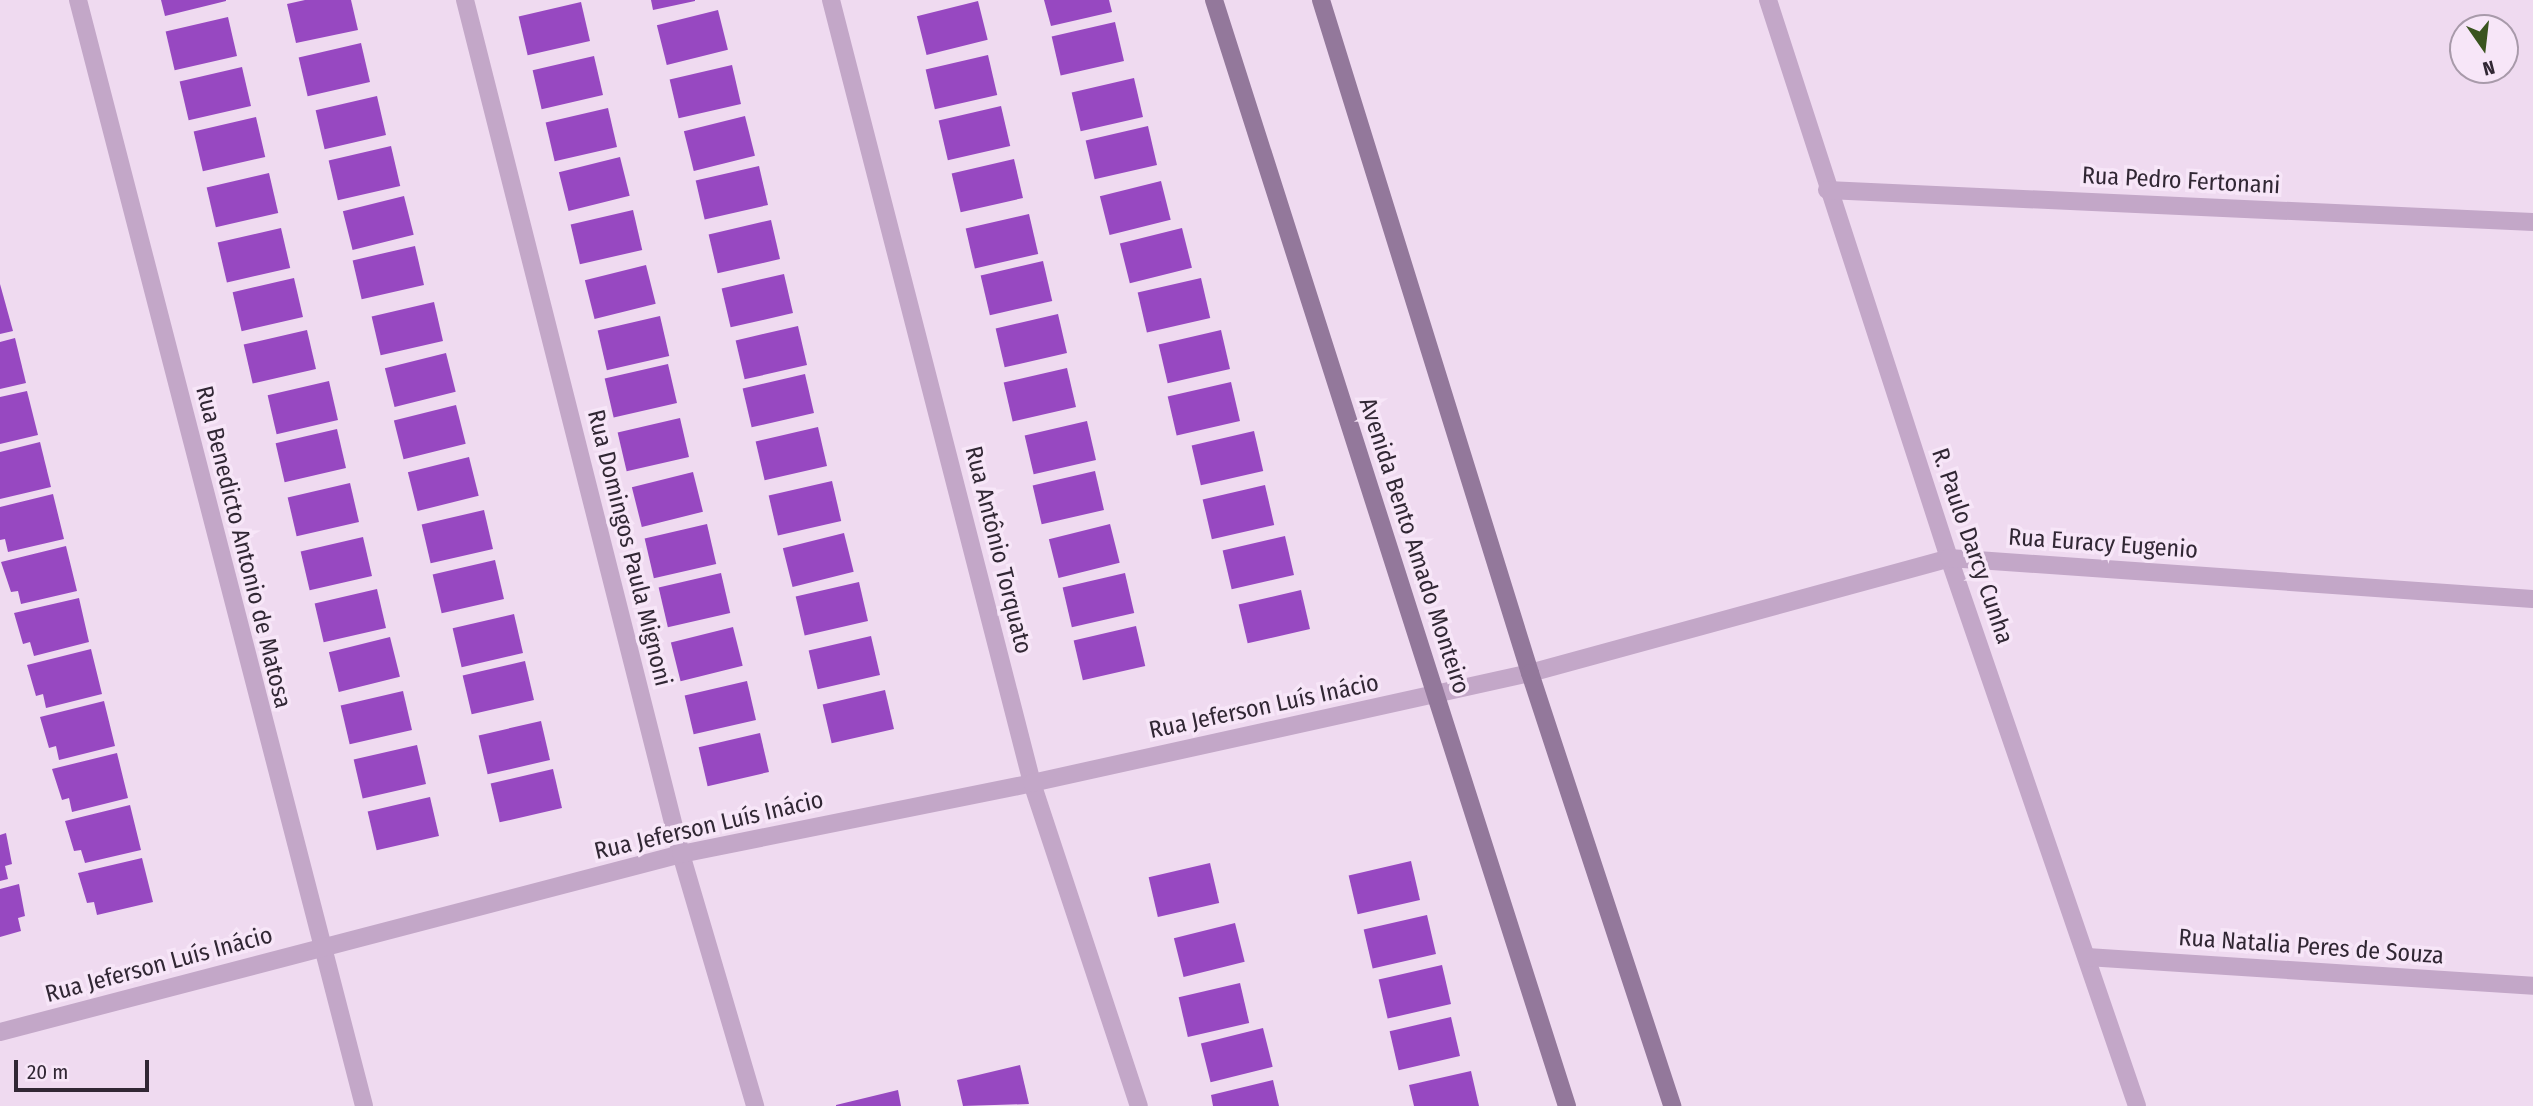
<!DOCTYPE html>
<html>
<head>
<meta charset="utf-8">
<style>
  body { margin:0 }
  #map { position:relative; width:2533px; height:1106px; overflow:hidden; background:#efdaf0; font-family:"Fira Sans Condensed",sans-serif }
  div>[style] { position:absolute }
  .building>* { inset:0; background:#9748c1; transform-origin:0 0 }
  .street>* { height:18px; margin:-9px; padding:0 9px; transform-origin:9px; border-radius:9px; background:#c3a7c8 }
  .secondary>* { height:18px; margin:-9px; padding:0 9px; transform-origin:9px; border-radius:9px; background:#93789b }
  span { translate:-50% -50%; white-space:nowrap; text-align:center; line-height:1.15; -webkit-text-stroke:7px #f7e6f8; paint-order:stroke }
  .street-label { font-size:24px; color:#312734 }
  .north { position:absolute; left:2449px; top:14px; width:70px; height:70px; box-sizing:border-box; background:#f7e6f8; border:2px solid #a89aaa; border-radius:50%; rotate:166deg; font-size:19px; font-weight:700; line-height:28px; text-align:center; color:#312734 }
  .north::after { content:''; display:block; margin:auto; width:24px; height:32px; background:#3a541f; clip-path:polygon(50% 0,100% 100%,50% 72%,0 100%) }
  .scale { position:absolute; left:14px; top:1060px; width:135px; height:32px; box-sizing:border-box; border:4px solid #312734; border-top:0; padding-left:9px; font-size:21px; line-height:24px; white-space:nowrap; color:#312734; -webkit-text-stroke:5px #f7e6f8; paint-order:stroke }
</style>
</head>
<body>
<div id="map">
  <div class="building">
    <i style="clip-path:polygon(161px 0,226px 0,226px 1px,165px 16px)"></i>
    <i style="clip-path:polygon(305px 0,351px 0,358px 30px,296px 43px,287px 4px)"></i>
    <i style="clip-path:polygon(651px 0,695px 0,695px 1px,653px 10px)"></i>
    <i style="clip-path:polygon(1044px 0,1109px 0,1112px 12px,1051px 26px)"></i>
    <i style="left:978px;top:1px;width:40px;height:63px;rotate:76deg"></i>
    <i style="left:581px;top:2px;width:40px;height:64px;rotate:77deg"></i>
    <i style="left:718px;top:10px;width:41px;height:63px;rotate:76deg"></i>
    <i style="left:228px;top:17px;width:40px;height:64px;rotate:77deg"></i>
    <i style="left:1115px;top:22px;width:40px;height:65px;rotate:77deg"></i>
    <i style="left:361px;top:43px;width:40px;height:64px;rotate:77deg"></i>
    <i style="left:988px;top:55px;width:41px;height:64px;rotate:77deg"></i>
    <i style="left:594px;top:56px;width:40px;height:63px;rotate:77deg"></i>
    <i style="left:732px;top:65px;width:40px;height:64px;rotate:77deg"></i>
    <i style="left:242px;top:67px;width:40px;height:64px;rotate:77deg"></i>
    <i style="left:1134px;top:78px;width:40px;height:64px;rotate:77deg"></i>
    <i style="left:377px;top:96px;width:40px;height:63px;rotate:77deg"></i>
    <i style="left:1001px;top:106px;width:41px;height:64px;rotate:77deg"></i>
    <i style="left:608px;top:108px;width:40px;height:64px;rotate:77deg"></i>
    <i style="left:745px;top:116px;width:41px;height:63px;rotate:76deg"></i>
    <i style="left:256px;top:117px;width:41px;height:64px;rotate:77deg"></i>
    <i style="left:1148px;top:126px;width:40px;height:64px;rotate:77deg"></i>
    <i style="left:391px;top:146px;width:41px;height:64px;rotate:77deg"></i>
    <i style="left:620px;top:157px;width:40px;height:63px;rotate:76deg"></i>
    <i style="left:1014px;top:159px;width:40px;height:64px;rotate:77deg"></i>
    <i style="left:759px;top:166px;width:40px;height:65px;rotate:77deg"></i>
    <i style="left:269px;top:173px;width:41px;height:64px;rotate:77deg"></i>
    <i style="left:1161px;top:181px;width:40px;height:63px;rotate:76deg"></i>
    <i style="left:404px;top:196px;width:40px;height:63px;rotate:76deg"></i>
    <i style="left:633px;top:210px;width:41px;height:64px;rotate:77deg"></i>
    <i style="left:1029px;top:214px;width:41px;height:65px;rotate:77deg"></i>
    <i style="left:771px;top:220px;width:40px;height:64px;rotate:77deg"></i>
    <i style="left:281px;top:228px;width:41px;height:65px;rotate:77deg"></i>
    <i style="left:1182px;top:228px;width:41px;height:64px;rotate:76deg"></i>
    <i style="left:415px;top:246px;width:40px;height:64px;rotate:77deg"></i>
    <i style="left:1043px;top:261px;width:41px;height:64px;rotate:77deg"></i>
    <i style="left:646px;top:265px;width:40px;height:63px;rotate:76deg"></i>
    <i style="left:784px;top:274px;width:40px;height:64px;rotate:77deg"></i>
    <i style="left:294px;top:278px;width:40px;height:63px;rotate:77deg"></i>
    <i style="left:1201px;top:278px;width:41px;height:65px;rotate:77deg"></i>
    <i style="clip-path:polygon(0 284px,13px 331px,0 334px)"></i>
    <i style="left:434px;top:302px;width:40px;height:64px;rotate:77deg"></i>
    <i style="left:1058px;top:314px;width:40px;height:64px;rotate:77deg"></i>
    <i style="left:660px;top:316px;width:41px;height:64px;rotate:77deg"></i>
    <i style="left:798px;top:326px;width:40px;height:64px;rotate:77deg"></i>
    <i style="left:307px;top:330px;width:40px;height:65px;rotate:77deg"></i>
    <i style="left:1221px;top:330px;width:40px;height:64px;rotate:77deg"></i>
    <i style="clip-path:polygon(15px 338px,26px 383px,0 389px,0 342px)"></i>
    <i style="left:446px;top:353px;width:40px;height:63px;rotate:76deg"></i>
    <i style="left:668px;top:364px;width:40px;height:65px;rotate:77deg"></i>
    <i style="left:1067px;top:368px;width:40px;height:65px;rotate:77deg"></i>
    <i style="left:805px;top:374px;width:40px;height:64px;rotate:77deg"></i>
    <i style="left:329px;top:381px;width:40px;height:63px;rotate:77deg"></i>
    <i style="left:1231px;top:382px;width:40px;height:65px;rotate:77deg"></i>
    <i style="clip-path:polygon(27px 391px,38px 435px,0 444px,0 397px)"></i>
    <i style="left:456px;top:405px;width:40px;height:64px;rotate:76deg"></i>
    <i style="left:680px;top:418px;width:40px;height:64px;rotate:77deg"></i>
    <i style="left:1087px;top:421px;width:40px;height:64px;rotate:77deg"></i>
    <i style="left:818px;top:427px;width:40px;height:64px;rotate:77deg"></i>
    <i style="left:337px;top:429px;width:40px;height:63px;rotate:77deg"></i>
    <i style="left:1254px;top:431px;width:41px;height:64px;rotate:77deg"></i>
    <i style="clip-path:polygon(40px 442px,51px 487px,0 499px,0 452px)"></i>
    <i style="left:469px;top:457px;width:40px;height:63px;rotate:76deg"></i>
    <i style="left:1095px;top:471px;width:40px;height:64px;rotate:77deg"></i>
    <i style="left:693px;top:472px;width:41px;height:63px;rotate:76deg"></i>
    <i style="left:832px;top:481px;width:41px;height:65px;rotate:77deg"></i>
    <i style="left:350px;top:483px;width:40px;height:64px;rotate:77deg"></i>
    <i style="left:1265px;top:485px;width:41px;height:64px;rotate:77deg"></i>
    <i style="clip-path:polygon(53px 494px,64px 539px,8px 552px,5px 539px,0 540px,0 507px)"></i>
    <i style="left:484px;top:510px;width:40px;height:64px;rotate:77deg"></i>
    <i style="left:707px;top:524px;width:41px;height:64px;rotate:77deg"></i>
    <i style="left:1110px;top:524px;width:40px;height:63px;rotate:76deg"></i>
    <i style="left:844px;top:533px;width:40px;height:63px;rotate:76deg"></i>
    <i style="left:1285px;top:536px;width:40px;height:64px;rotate:77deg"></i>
    <i style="left:363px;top:537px;width:40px;height:64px;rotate:77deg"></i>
    <i style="clip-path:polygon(66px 546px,77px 591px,21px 604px,18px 591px,11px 592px,1px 562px)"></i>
    <i style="left:495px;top:560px;width:40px;height:64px;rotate:77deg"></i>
    <i style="left:721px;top:573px;width:41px;height:64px;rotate:77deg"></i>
    <i style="left:1125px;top:573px;width:41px;height:64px;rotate:77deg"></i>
    <i style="left:859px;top:582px;width:40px;height:65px;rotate:77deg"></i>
    <i style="left:377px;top:589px;width:40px;height:64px;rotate:77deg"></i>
    <i style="left:1301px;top:590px;width:40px;height:64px;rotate:77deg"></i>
    <i style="clip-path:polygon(79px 598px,89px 642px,34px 656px,30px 642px,23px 644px,14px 613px)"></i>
    <i style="left:514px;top:614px;width:40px;height:63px;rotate:77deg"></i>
    <i style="left:1136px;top:626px;width:41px;height:64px;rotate:77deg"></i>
    <i style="left:733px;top:627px;width:40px;height:64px;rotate:76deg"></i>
    <i style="left:871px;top:636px;width:40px;height:64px;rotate:77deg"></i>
    <i style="left:390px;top:637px;width:41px;height:63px;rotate:76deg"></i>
    <i style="clip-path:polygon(91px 649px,102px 694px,46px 708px,43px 694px,36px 696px,27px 665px)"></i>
    <i style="left:525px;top:661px;width:40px;height:64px;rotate:77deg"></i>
    <i style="left:747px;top:681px;width:40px;height:64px;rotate:77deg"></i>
    <i style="left:885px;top:690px;width:40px;height:64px;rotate:77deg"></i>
    <i style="left:403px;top:691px;width:40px;height:64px;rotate:77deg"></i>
    <i style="clip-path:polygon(104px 701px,115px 746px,59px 760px,56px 746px,49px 748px,40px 717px)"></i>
    <i style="left:541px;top:721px;width:40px;height:64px;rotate:77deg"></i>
    <i style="left:760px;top:733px;width:40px;height:63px;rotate:77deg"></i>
    <i style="left:417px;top:745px;width:40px;height:65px;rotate:77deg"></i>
    <i style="clip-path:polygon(117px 753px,128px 798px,72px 812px,69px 798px,62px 800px,52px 769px)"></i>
    <i style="left:553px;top:769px;width:40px;height:64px;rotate:77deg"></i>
    <i style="left:430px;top:797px;width:40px;height:64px;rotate:77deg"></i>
    <i style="clip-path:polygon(130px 805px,141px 850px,85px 863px,81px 850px,74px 851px,65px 821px)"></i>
    <i style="clip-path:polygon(6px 833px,12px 864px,5px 866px,8px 879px,0 881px,0 835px)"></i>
    <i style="clip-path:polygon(142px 858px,153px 902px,97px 915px,94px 902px,87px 903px,78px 873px)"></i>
    <i style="left:1411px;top:861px;width:40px;height:64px;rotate:77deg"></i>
    <i style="left:1210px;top:863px;width:41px;height:63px;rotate:77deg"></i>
    <i style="clip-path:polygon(19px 884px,25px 916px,18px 918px,21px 931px,0 937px,0 889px)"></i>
    <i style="left:1427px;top:915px;width:40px;height:65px;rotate:77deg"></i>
    <i style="left:1235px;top:923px;width:40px;height:63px;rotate:76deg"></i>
    <i style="left:1442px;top:965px;width:40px;height:65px;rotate:77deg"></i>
    <i style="left:1240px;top:983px;width:41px;height:63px;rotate:77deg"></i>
    <i style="left:1451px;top:1017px;width:40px;height:63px;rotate:77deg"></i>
    <i style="left:1263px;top:1028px;width:40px;height:64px;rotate:76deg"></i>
    <i style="clip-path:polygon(1020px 1065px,1029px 1104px,963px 1106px,957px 1080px)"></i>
    <i style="clip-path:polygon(1471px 1071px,1479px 1106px,1414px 1106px,1409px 1085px)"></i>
    <i style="clip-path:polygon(1273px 1080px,1279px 1106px,1213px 1106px,1211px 1095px)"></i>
    <i style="clip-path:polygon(898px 1090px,901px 1106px,836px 1106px,836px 1105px)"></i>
  </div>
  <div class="street">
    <i style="left:78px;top:0;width:1142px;rotate:75.5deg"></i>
    <i style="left:465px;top:0;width:881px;rotate:75.81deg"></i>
    <i style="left:681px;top:854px;width:263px;rotate:73.6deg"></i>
    <i style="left:831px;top:0;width:808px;rotate:75.6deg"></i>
    <i style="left:1032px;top:783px;width:340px;rotate:71.7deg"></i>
    <i style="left:1768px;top:0;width:587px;rotate:72.03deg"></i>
    <i style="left:1949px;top:558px;width:579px;rotate:71.06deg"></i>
    <i style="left:1827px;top:190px;width:707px;rotate:2.6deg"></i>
    <i style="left:2087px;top:957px;width:447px;rotate:3.7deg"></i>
    <i style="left:0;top:1032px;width:704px;rotate:-14.65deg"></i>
    <i style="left:681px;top:854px;width:358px;rotate:-11.4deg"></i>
    <i style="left:1032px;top:783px;width:510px;rotate:-12.46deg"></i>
    <i style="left:1530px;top:673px;width:434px;rotate:-15.3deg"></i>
    <i style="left:1949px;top:558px;width:585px;rotate:4.02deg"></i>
  </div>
  <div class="secondary">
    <i style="left:1214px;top:0;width:1161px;rotate:72.3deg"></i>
    <i style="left:1321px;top:0;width:705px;rotate:72.75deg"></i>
    <i style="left:1530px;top:673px;width:456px;rotate:71.8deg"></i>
  </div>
  <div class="street-label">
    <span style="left:2181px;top:181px;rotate:3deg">Rua Pedro Fertonani</span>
    <span style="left:2103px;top:544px;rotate:4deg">Rua Euracy Eugenio</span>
    <span style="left:1414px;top:546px;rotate:72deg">Avenida Bento Amado Monteiro</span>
    <span style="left:1972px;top:546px;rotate:71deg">R. Paulo Darcy Cunha</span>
    <span style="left:243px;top:547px;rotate:76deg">Rua Benedicto Antonio de Matosa</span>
    <span style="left:629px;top:548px;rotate:76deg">Rua Domingos Paula Mignoni</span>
    <span style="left:998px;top:550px;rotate:76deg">Rua Antônio Torquato</span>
    <span style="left:1264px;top:707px;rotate:-12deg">Rua Jeferson Luís Inácio</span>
    <span style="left:709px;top:826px;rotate:-13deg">Rua Jeferson Luís Inácio</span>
    <span style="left:2311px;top:947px;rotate:4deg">Rua Natalia Peres de Souza</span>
    <span style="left:159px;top:965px;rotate:-15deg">Rua Jeferson Luís Inácio</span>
  </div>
  <div class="north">N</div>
  <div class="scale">20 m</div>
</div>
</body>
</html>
